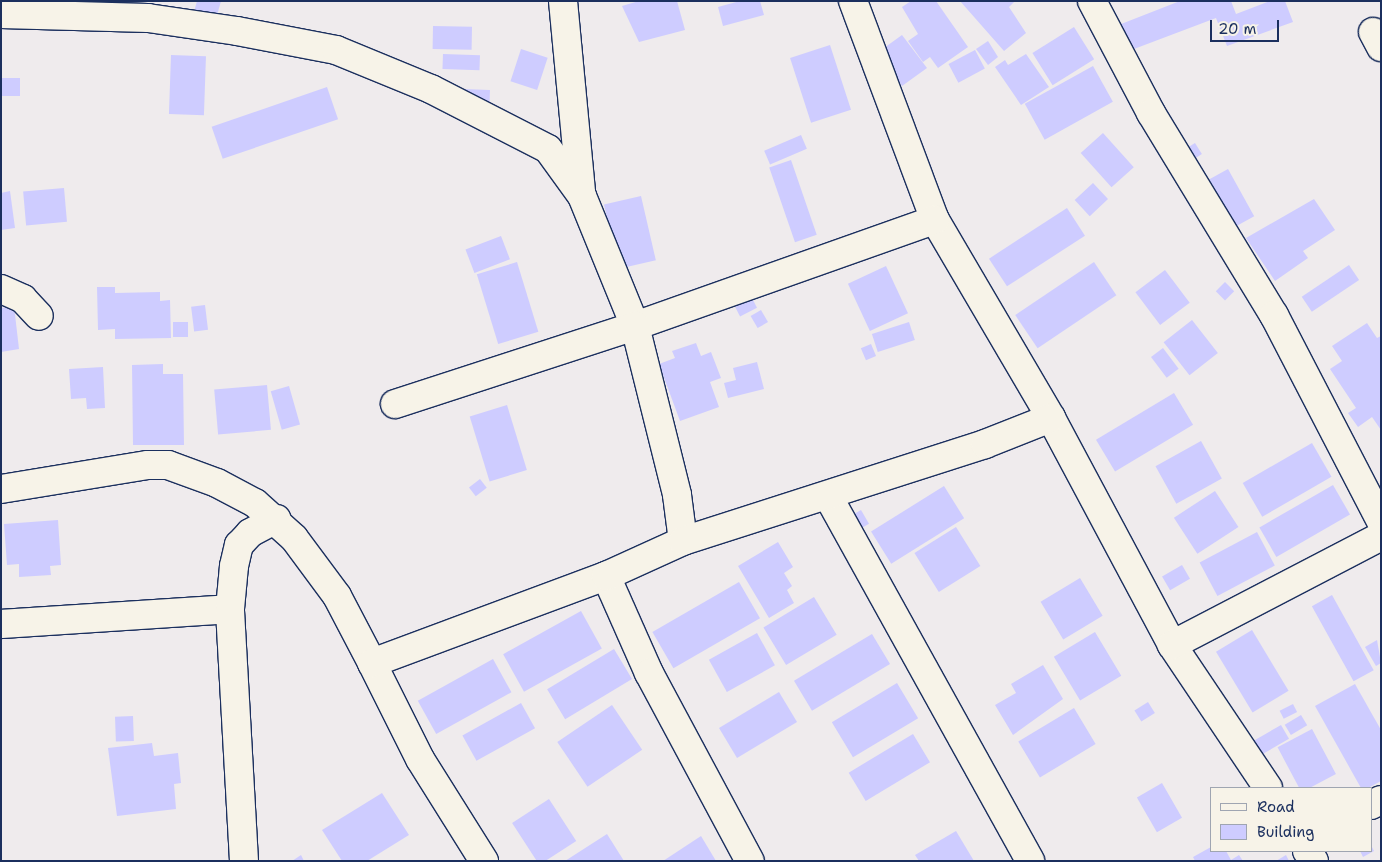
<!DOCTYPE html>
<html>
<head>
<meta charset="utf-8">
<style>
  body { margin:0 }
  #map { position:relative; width:1382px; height:862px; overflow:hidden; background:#efebed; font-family:"Shantell Sans",sans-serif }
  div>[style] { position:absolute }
  .building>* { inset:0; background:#ceccff; transform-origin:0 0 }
  .roads { filter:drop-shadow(1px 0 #1b2f5e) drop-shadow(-1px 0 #1b2f5e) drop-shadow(0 1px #1b2f5e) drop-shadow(0 -1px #1b2f5e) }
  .minor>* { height:28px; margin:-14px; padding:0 14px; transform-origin:14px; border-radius:14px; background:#f7f3e8 }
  span { translate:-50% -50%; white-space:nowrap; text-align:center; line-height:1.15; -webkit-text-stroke:4px #f7f3e8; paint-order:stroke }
  .frame { position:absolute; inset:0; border:2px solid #1b2f5e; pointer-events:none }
  .legend { position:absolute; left:1210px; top:787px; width:162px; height:65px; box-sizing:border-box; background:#f7f3e8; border:1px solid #9fa5b1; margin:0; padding:6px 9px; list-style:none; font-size:15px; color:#1b2f5e }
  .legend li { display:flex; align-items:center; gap:10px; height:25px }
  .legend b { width:25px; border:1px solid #9fa5b1 }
  .scale { position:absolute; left:1210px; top:20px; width:69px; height:22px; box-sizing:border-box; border:2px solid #1b2f5e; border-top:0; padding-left:6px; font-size:15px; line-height:18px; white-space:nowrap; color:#1b2f5e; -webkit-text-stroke:4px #f7f3e8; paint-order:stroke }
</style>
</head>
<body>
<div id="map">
  <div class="building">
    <i style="clip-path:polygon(197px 1px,221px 1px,216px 19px,194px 12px)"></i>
    <i style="clip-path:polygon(639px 1px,677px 1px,685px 30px,639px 42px,622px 6px)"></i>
    <i style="clip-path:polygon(740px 1px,760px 1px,764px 15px,723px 26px,718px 7px)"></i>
    <i style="clip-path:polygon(911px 1px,936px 1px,968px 47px,938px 68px,930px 57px,923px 62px,908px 41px,918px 34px,902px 7px)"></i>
    <i style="clip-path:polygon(960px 1px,1015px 1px,1009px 7px,1026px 33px,1004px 51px)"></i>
    <i style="clip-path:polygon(1180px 1px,1231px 1px,1236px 14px,1270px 1px,1285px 1px,1293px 22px,1227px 46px,1216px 18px,1126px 52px,1116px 26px)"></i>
    <i style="left:433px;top:26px;width:39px;height:23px;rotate:1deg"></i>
    <i style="left:1074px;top:27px;width:38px;height:49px;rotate:58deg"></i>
    <i style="clip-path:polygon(902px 35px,927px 68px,902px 86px,881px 58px,888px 53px,884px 48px)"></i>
    <i style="clip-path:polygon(988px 41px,998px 57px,988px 65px,976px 49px)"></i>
    <i style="left:830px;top:45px;width:68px;height:42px;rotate:72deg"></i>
    <i style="left:521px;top:49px;width:28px;height:34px;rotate:18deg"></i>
    <i style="left:975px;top:50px;width:21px;height:30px;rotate:62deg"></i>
    <i style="left:443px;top:54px;width:37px;height:15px;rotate:2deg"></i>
    <i style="clip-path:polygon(1026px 54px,1049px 87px,1021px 105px,995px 67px,1005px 60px,1008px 65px)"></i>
    <i style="left:171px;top:55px;width:35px;height:59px;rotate:2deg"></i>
    <i style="left:1093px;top:66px;width:41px;height:78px;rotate:61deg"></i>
    <i style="left:1px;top:78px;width:19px;height:18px"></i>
    <i style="left:327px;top:87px;width:34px;height:122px;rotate:71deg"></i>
    <i style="left:463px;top:89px;width:27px;height:15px;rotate:2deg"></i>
    <i style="left:1103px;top:133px;width:46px;height:30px;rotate:48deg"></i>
    <i style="left:801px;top:135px;width:15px;height:40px;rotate:67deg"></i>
    <i style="left:1195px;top:143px;width:13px;height:12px;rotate:58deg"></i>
    <i style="left:791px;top:160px;width:79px;height:23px;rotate:71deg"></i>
    <i style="left:1228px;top:169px;width:54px;height:28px;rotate:61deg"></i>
    <i style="left:1093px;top:183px;width:22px;height:25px;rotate:47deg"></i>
    <i style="left:64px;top:188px;width:34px;height:41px;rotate:85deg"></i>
    <i style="clip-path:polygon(10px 191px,15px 228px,1px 230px,1px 193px)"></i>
    <i style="left:641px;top:196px;width:66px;height:38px;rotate:77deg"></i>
    <i style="clip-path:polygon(1314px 199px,1335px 230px,1303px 251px,1308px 258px,1275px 281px,1246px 238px)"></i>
    <i style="left:1067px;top:208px;width:33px;height:93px;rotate:57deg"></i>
    <i style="left:501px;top:236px;width:25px;height:38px;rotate:69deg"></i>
    <i style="left:517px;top:262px;width:73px;height:42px;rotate:73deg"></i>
    <i style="left:1094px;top:262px;width:40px;height:95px;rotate:56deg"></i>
    <i style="left:1349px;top:265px;width:18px;height:57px;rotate:56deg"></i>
    <i style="left:886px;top:266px;width:52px;height:42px;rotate:65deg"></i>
    <i style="left:1165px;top:270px;width:41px;height:37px;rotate:53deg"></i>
    <i style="left:1225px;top:282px;width:13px;height:13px;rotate:45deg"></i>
    <i style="clip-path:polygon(97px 287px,115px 287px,115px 293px,160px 292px,160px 301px,170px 300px,171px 338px,115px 339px,115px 329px,98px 330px)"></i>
    <i style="left:752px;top:298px;width:11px;height:19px;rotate:63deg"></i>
    <i style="left:205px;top:305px;width:25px;height:14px;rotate:83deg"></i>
    <i style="clip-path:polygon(14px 306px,19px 349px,1px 352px,1px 308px)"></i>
    <i style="left:761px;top:310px;width:14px;height:12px;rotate:60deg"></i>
    <i style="left:1192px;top:320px;width:42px;height:36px;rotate:52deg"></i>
    <i style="left:173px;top:322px;width:15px;height:15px"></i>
    <i style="left:909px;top:322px;width:19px;height:39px;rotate:72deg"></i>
    <i style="clip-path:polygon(1367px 323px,1377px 338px,1381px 336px,1381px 430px,1372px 417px,1358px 427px,1348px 413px,1356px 408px,1330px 369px,1342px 361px,1332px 346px)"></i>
    <i style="clip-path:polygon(696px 343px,701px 356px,711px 352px,721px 378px,710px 382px,719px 407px,680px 421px,659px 364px,675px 358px,672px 351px)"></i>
    <i style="left:871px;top:344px;width:13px;height:11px;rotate:67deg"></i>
    <i style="left:1163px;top:348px;width:26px;height:15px;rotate:53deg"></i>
    <i style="clip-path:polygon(757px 362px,764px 389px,728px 398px,724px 383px,736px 380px,733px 368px)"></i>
    <i style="clip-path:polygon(163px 364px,163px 374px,183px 374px,184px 445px,133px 445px,132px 365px)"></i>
    <i style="clip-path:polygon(103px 367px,105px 408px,87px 409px,86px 398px,71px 399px,69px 369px)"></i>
    <i style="left:267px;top:385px;width:45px;height:53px;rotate:85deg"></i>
    <i style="left:289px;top:386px;width:40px;height:19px;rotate:74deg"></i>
    <i style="left:1174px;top:393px;width:37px;height:91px;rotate:59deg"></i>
    <i style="left:507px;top:405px;width:68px;height:39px;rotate:73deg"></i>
    <i style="left:1201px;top:441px;width:43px;height:52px;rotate:61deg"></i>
    <i style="left:1312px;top:443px;width:39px;height:80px;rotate:60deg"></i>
    <i style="left:480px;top:479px;width:11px;height:14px;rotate:52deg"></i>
    <i style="left:1333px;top:485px;width:34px;height:85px;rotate:60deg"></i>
    <i style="left:944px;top:486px;width:38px;height:86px;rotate:58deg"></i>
    <i style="left:1215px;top:491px;width:43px;height:49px;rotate:57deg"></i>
    <i style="left:861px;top:510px;width:16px;height:11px;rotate:60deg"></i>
    <i style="clip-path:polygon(58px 520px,61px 565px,50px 566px,51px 575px,19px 577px,19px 564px,7px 565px,4px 524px)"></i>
    <i style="left:956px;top:527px;width:46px;height:49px;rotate:58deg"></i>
    <i style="left:1257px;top:532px;width:38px;height:65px;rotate:62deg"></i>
    <i style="clip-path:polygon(778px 542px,793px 567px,784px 573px,792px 586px,787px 590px,794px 603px,769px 618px,738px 566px)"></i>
    <i style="left:1182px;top:565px;width:16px;height:23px;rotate:60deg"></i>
    <i style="left:1080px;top:578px;width:44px;height:46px;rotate:59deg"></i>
    <i style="left:739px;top:582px;width:42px;height:100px;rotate:60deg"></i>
    <i style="left:1332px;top:595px;width:86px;height:23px;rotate:61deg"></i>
    <i style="left:814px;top:597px;width:44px;height:59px;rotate:59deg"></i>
    <i style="left:581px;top:611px;width:43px;height:89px;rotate:61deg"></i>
    <i style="left:1252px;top:630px;width:71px;height:42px;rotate:59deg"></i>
    <i style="left:1095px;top:632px;width:51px;height:48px;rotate:59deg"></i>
    <i style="left:757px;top:633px;width:37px;height:55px;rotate:61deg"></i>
    <i style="left:872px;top:634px;width:35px;height:91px;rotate:59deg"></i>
    <i style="clip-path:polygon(1377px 640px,1381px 663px,1376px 666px,1365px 647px)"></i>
    <i style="left:614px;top:649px;width:35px;height:78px;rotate:59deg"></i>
    <i style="left:493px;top:659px;width:38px;height:86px;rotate:61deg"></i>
    <i style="clip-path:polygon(1043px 665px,1063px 699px,1013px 735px,995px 705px,1016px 693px,1011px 684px)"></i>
    <i style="left:897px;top:683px;width:41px;height:76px;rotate:59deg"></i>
    <i style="clip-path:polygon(1355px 684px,1381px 730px,1381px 781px,1368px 788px,1361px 788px,1315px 706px)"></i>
    <i style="left:779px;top:692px;width:35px;height:70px;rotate:59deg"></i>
    <i style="left:1148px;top:702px;width:13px;height:16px;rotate:58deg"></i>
    <i style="left:521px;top:703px;width:29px;height:67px;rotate:61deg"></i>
    <i style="left:1293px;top:704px;width:9px;height:15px;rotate:63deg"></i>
    <i style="left:612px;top:705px;width:54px;height:66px;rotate:56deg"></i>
    <i style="left:1074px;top:708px;width:42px;height:65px;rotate:59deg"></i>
    <i style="left:1301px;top:715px;width:12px;height:19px;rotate:59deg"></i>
    <i style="left:133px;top:716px;width:25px;height:18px;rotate:88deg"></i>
    <i style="left:1281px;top:725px;width:16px;height:34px;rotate:60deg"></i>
    <i style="left:1312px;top:729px;width:51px;height:39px;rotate:62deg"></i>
    <i style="left:913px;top:734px;width:33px;height:75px;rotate:59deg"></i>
    <i style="clip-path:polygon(152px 743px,154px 756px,178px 753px,181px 783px,174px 784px,176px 809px,117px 816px,108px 748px)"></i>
    <i style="left:1162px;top:783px;width:40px;height:29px;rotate:60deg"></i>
    <i style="clip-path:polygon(382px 793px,409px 835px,367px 861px,342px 861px,322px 830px)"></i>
    <i style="left:549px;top:799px;width:50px;height:44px;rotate:57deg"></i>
    <i style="clip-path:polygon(956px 831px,974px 861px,919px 861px,915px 855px)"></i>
    <i style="clip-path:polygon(607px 834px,624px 861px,565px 861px)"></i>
    <i style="clip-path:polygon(701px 836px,716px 861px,663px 861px)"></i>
    <i style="clip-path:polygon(1371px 845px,1374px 851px,1363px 857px,1360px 851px,1371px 851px)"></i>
    <i style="clip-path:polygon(1211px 847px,1211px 851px,1226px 851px,1231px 860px,1239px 855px,1243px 861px,1195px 861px,1193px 857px)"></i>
    <i style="clip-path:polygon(301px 855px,304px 861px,292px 861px)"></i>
    <i style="clip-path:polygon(1286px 855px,1289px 861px,1276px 861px)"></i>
  </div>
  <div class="roads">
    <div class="minor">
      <i style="left:563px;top:1px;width:192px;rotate:84.6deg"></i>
      <i style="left:853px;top:1px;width:234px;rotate:69.5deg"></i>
      <i style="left:935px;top:220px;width:229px;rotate:59.6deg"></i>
      <i style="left:1051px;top:418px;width:257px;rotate:61.9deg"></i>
      <i style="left:1172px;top:645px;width:172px;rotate:56.1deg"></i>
      <i style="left:1092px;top:1px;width:127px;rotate:62.2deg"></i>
      <i style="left:1151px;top:113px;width:237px;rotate:58.7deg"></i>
      <i style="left:1274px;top:315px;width:232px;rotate:62.6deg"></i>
      <i style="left:1px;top:14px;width:147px;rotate:1.6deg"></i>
      <i style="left:148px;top:18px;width:90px;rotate:8.3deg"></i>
      <i style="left:237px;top:31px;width:101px;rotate:10.9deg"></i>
      <i style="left:336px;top:50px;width:103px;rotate:22.3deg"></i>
      <i style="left:431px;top:89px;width:131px;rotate:27.1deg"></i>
      <i style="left:548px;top:149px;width:58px;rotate:54.1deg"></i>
      <i style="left:582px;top:196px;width:140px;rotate:67.8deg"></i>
      <i style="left:635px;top:326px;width:318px;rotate:-19.5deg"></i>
      <i style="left:1373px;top:32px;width:17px;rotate:62deg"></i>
      <i style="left:1px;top:289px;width:24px;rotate:24deg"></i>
      <i style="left:23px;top:299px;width:23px;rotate:47deg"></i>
      <i style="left:395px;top:404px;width:252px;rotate:-18deg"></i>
      <i style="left:635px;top:326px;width:174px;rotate:76deg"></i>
      <i style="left:677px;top:495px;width:46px;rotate:82.6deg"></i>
      <i style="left:1px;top:489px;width:149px;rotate:-9.3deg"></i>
      <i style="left:148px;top:465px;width:20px"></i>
      <i style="left:168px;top:465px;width:52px;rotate:20.2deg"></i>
      <i style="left:217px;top:483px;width:43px;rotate:27.8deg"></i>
      <i style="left:255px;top:503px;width:52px;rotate:41.9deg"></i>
      <i style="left:294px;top:538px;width:72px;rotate:53.4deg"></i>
      <i style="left:337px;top:596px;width:76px;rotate:62.4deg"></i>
      <i style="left:828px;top:496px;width:417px;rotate:61deg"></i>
      <i style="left:606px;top:576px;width:106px;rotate:66.1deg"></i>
      <i style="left:649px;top:673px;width:213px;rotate:61.8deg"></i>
      <i style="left:1px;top:624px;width:229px;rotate:-3.7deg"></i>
      <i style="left:1172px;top:645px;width:236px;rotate:-27.5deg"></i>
      <i style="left:1371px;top:805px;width:11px;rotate:-27deg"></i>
      <i style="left:1307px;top:851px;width:12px;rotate:55deg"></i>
      <i style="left:244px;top:861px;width:252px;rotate:-93.2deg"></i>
      <i style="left:230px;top:609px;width:43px;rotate:-84.7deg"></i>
      <i style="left:234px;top:566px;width:22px;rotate:-77deg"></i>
      <i style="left:239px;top:545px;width:16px;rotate:-47deg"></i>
      <i style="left:250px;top:533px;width:30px;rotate:-28deg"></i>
      <i style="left:484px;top:861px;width:120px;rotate:-122.1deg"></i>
      <i style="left:420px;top:759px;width:107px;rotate:-116.6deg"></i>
      <i style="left:372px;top:663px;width:250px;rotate:-20.4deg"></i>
      <i style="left:606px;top:576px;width:85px;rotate:-24.4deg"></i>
      <i style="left:683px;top:541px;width:317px;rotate:-17.8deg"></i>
      <i style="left:985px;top:444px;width:71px;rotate:-21.5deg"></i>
    </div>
  </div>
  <div class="frame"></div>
  <ul class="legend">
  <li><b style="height:6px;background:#f7f3e8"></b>Road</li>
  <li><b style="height:14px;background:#ceccff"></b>Building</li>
  </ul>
  <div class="scale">20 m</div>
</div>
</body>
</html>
